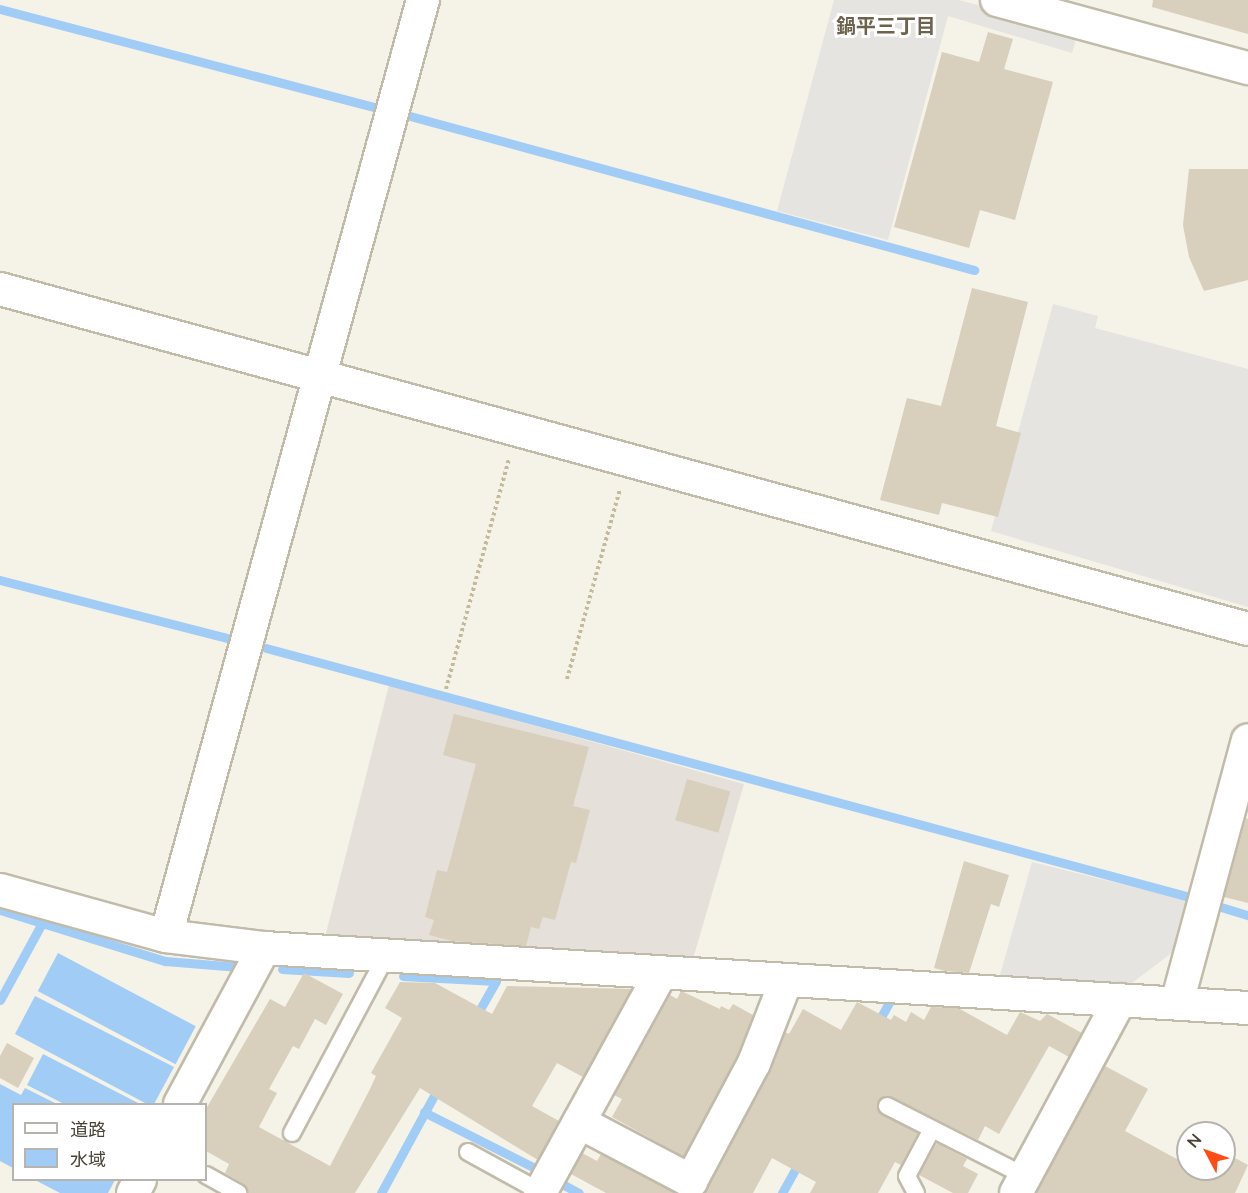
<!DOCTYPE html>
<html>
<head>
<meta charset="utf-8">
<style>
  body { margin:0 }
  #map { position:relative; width:1248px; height:1193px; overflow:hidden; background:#f5f2e8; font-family:Mulish,"Noto Sans JP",sans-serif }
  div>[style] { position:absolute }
  .industrial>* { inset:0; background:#e5e1da }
  .parking>* { inset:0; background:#e6e4e0 }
  .water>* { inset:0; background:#a1ccf5; transform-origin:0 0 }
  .stream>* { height:9px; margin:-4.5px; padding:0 4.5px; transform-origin:4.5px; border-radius:4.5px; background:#a1ccf5 }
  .building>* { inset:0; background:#d8cfbd; transform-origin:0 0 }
  .path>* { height:4px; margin-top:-2px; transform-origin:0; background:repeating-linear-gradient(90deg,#c4b99a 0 3px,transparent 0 6px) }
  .roads { filter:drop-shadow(2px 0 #c1bbaa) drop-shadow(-2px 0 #c1bbaa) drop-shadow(0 2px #c1bbaa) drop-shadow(0 -2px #c1bbaa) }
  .service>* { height:16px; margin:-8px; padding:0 8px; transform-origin:8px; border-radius:8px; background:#fff }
  .minor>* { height:32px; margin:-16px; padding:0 16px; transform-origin:16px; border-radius:16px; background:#fff }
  span { translate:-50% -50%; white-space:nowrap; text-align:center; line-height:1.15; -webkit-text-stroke:6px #fff; paint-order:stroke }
  .neighbourhood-label { font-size:20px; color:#6d634d; font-weight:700 }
  .legend { position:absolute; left:12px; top:1103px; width:195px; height:78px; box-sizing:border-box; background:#fff; border:2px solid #b6b4af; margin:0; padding:8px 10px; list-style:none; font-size:18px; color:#494336 }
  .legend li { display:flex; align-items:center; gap:12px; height:30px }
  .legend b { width:30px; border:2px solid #b6b4af }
  .north { position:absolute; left:1176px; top:1121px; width:60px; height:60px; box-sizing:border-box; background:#fff; border:2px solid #b6b4af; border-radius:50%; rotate:311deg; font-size:16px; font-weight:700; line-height:24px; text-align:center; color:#494336 }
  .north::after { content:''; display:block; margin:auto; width:21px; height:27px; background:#ff4c15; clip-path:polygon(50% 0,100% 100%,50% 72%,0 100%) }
</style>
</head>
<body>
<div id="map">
  <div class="industrial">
    <i style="clip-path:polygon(389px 685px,744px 784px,693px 959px,324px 941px)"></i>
  </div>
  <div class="parking">
    <i style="clip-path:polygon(834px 0,959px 0,1078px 32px,1072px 53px,948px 16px,888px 240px,777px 211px)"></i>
    <i style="clip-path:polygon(1053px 304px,1098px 316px,1095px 328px,1248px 369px,1248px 607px,991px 531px)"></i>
    <i style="clip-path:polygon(1032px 862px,1198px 903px,1185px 943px,1124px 989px,998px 982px)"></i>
  </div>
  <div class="water">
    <i style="left:58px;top:953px;width:156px;height:43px;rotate:28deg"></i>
    <i style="clip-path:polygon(35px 996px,174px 1067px,154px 1104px,147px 1104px,15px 1034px)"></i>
    <i style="clip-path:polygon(43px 1054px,140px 1104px,64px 1104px,27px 1085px)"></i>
    <i style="clip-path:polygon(0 1084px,21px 1095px,25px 1088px,57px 1104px,14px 1104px,13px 1168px,0 1161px)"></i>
    <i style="clip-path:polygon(35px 1180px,115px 1180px,108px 1193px,60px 1193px)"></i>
  </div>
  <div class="stream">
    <i style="left:0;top:9px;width:391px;rotate:14.7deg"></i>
    <i style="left:410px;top:116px;width:585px;rotate:15.27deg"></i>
    <i style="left:0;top:580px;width:244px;rotate:14.3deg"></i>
    <i style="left:266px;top:648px;width:964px;rotate:15.09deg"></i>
    <i style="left:1221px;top:907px;width:28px;rotate:17deg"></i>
    <i style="left:0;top:910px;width:173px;rotate:17.2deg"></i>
    <i style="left:165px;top:961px;width:74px;rotate:4.6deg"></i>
    <i style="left:282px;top:969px;width:67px;rotate:3.4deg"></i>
    <i style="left:403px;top:976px;width:93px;rotate:3.1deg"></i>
    <i style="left:496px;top:981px;width:43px;rotate:119.6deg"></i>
    <i style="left:0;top:1000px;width:88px;rotate:-61.4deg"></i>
    <i style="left:876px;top:1026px;width:26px;rotate:-61deg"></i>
    <i style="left:424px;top:1112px;width:122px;rotate:26.8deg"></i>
    <i style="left:562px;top:1184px;width:19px;rotate:28deg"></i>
    <i style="left:381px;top:1193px;width:122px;rotate:-61.5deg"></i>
    <i style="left:782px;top:1193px;width:37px;rotate:-61deg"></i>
  </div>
  <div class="building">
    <i style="clip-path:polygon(1153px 0,1248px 0,1248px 34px,1152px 7px)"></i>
    <i style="clip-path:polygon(988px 32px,1013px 39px,1004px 69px,1053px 82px,1015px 220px,980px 210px,969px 248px,894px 227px,942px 52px,979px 62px)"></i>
    <i style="clip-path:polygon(1189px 169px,1248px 169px,1248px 280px,1204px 291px,1189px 257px,1183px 225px)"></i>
    <i style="clip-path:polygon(972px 288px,1028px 302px,996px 426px,1021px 433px,998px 517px,942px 503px,939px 515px,880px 500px,907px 398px,941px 406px)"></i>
    <i style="clip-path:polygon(454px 714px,589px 747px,573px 806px,590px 810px,576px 863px,571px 862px,555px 920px,543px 917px,539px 929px,531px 927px,526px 946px,452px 941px,429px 935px,434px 920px,425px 917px,437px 870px,447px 872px,476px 764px,443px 755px)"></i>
    <i style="left:687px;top:779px;width:45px;height:43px;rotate:16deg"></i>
    <i style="clip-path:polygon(1246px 818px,1248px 819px,1248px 903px,1224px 897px)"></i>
    <i style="clip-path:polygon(964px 861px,1009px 875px,999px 907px,991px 904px,969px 973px,945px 971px,934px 968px)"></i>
    <i style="clip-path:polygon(304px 973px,343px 994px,326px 1025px,315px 1019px,299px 1049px,293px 1046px,269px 1089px,277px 1093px,259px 1127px,330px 1166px,370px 1089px,376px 1076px,371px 1073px,402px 1018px,385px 1008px,400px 982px,435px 983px,492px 1014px,507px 986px,632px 989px,583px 1077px,557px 1063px,532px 1106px,559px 1121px,538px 1160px,420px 1088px,355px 1193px,248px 1193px,244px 1184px,225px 1173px,229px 1164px,206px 1151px,206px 1109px,270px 999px,285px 1007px)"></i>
    <i style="clip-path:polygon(681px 991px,720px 1009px,721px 1006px,729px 1010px,733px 1004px,753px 1015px,738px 1055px,684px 1157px,612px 1117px,622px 1099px,614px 1095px,670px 995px,677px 999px)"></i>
    <i style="clip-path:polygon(857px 1002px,891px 1020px,894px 1015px,906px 1022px,911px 1012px,924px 1020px,931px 1007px,958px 1008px,1007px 1035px,1020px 1012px,1040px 1021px,1047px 1014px,1082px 1033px,1069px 1057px,1049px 1046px,999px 1134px,985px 1126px,978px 1140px,892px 1097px,881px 1098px,879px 1112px,918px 1133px,901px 1165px,895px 1162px,878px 1193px,810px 1193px,816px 1182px,772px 1158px,753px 1193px,704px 1193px,770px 1071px,785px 1032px,789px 1034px,803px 1009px,841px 1030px)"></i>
    <i style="clip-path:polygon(7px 1043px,34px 1058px,18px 1088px,0 1078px,0 1056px)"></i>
    <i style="clip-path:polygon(1105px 1066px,1148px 1089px,1125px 1131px,1186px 1164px,1188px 1160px,1188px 1169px,1224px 1169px,1224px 1152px,1248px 1165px,1235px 1193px,1036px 1193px)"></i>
    <i style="clip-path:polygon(937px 1143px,967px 1159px,963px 1166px,978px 1174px,968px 1193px,953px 1193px,919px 1175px)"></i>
    <i style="clip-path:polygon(582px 1153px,597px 1161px,601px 1154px,675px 1193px,606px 1193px,571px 1174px)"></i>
  </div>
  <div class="path">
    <i style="left:567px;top:679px;width:197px;rotate:-74.4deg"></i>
    <i style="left:446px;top:689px;width:239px;rotate:-74.7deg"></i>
  </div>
  <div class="roads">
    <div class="service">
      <i style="left:887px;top:1106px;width:155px;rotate:26.9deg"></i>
      <i style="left:292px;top:1133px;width:200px;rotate:-62deg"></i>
      <i style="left:468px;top:1152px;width:83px;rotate:28.7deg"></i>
      <i style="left:206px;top:1175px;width:37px;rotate:29deg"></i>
      <i style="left:916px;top:1193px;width:19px;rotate:-118deg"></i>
      <i style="left:907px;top:1176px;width:53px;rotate:-62deg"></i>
    </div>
    <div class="minor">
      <i style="left:997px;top:0;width:260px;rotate:15.2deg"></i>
      <i style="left:0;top:289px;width:1293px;rotate:15.24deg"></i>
      <i style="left:0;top:890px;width:172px;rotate:15.5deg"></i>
      <i style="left:166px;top:936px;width:99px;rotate:7deg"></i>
      <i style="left:264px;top:948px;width:986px;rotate:3.49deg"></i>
      <i style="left:166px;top:936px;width:971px;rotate:-74.65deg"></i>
      <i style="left:1177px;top:1003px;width:272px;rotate:-74.9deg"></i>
      <i style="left:180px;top:1104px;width:177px;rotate:-61.7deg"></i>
      <i style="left:579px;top:1122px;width:127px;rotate:27.8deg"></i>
      <i style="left:691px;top:1181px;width:134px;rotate:-61.9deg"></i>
      <i style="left:754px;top:1063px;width:88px;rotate:-68.7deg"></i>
      <i style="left:133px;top:1193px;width:15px;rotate:-62deg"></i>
      <i style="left:540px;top:1193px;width:249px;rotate:-61.2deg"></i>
      <i style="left:1016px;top:1193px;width:219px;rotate:-61.7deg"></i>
    </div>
  </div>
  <div class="neighbourhood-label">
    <span style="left:886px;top:25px">鍋平三丁目</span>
  </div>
  <ul class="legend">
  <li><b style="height:8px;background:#fff"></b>道路</li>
  <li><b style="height:16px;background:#a1ccf5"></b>水域</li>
  </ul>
  <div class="north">N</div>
</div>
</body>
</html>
